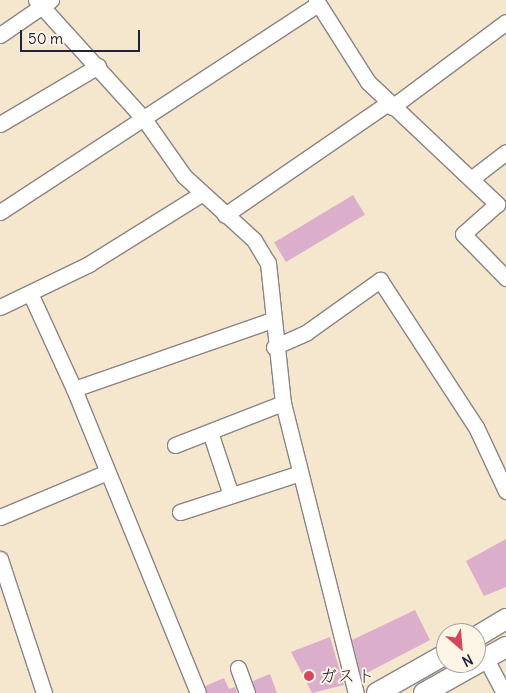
<!DOCTYPE html>
<html>
<head>
<meta charset="utf-8">
<style>
  body { margin:0 }
  #map { position:relative; width:506px; height:693px; overflow:hidden; background:#f4e7cd; font-family:Delius,"Klee One",sans-serif }
  div>[style] { position:absolute }
  .building>* { inset:0; background:#dbafcb; transform-origin:0 0 }
  .roads { filter:drop-shadow(1px 0 #8b8484) drop-shadow(-1px 0 #8b8484) drop-shadow(0 1px #8b8484) drop-shadow(0 -1px #8b8484) }
  .minor>* { height:15px; margin:-7.5px; padding:0 7.5px; transform-origin:7.5px; border-radius:7.5px; background:#fff }
  .major>* { height:20px; margin:-10px; padding:0 10px; transform-origin:10px; border-radius:10px; background:#fff }
  .dots>* { width:14px; height:14px; translate:-50% -50%; box-sizing:border-box; border:2px solid #fcf5e5; border-radius:50% }
  span { translate:-50% -50%; white-space:nowrap; text-align:center; line-height:1.15; -webkit-text-stroke:4px #fcf5e5; paint-order:stroke }
  .poi-label { font-size:18px; color:#22223b }
  .left { translate:0 -50%; text-align:left }
  .north { position:absolute; left:436px; top:623px; width:50px; height:50px; box-sizing:border-box; background:#fcf5e5; border:1px solid #a5a1a1; border-radius:50%; rotate:153deg; font-size:14px; font-weight:700; line-height:20px; text-align:center; color:#22223b }
  .north::after { content:''; display:block; margin:auto; width:18px; height:22px; background:#d1495b; clip-path:polygon(50% 0,100% 100%,50% 72%,0 100%) }
  .scale { position:absolute; left:20px; top:30px; width:120px; height:22px; box-sizing:border-box; border:2px solid #22223b; border-top:0; padding-left:6px; font-size:15px; line-height:18px; white-space:nowrap; color:#22223b; -webkit-text-stroke:4px #fcf5e5; paint-order:stroke }
</style>
</head>
<body>
<div id="map">
  <div class="building">
    <i style="left:353px;top:195px;width:23px;height:92px;rotate:59deg"></i>
    <i style="clip-path:polygon(506px 539px,506px 587px,484px 596px,466px 561px)"></i>
    <i style="clip-path:polygon(415px 610px,430px 640px,361px 676px,352px 640px)"></i>
    <i style="clip-path:polygon(330px 637px,344px 685px,312px 693px,291px 652px)"></i>
    <i style="clip-path:polygon(270px 674px,277px 693px,256px 693px,253px 681px)"></i>
    <i style="clip-path:polygon(224px 678px,229px 689px,235px 687px,237px 693px,207px 693px,205px 686px)"></i>
  </div>
  <div class="roads">
    <div class="minor">
      <i style="left:36px;top:0;width:161px;rotate:47.8deg"></i>
      <i style="left:144px;top:119px;width:70px;rotate:54.9deg"></i>
      <i style="left:184px;top:176px;width:95px;rotate:42.4deg"></i>
      <i style="left:254px;top:240px;width:27px;rotate:59deg"></i>
      <i style="left:268px;top:263px;width:141px;rotate:83.9deg"></i>
      <i style="left:283px;top:403px;width:299px;rotate:75.9deg"></i>
      <i style="left:316px;top:0;width:97px;rotate:57.6deg"></i>
      <i style="left:368px;top:82px;width:178px;rotate:43.4deg"></i>
      <i style="left:497px;top:204px;width:45px;rotate:138.6deg"></i>
      <i style="left:463px;top:234px;width:62px;rotate:45.7deg"></i>
      <i style="left:0;top:35px;width:62px;rotate:-34.5deg"></i>
      <i style="left:392px;top:107px;width:142px;rotate:-36.7deg"></i>
      <i style="left:0;top:124px;width:114px;rotate:-30.6deg"></i>
      <i style="left:471px;top:179px;width:44px;rotate:-37.6deg"></i>
      <i style="left:0;top:212px;width:380px;rotate:-33.2deg"></i>
      <i style="left:225px;top:215px;width:198px;rotate:-34.5deg"></i>
      <i style="left:30px;top:293px;width:106px;rotate:65.4deg"></i>
      <i style="left:74px;top:389px;width:328px;rotate:67.8deg"></i>
      <i style="left:0;top:307px;width:99px;rotate:-25.8deg"></i>
      <i style="left:89px;top:264px;width:132px;rotate:-32deg"></i>
      <i style="left:274px;top:347px;width:36px;rotate:-24deg"></i>
      <i style="left:307px;top:332px;width:90px;rotate:-35.5deg"></i>
      <i style="left:380px;top:280px;width:176px;rotate:56.9deg"></i>
      <i style="left:476px;top:427px;width:71px;rotate:64.9deg"></i>
      <i style="left:74px;top:389px;width:210px;rotate:-19.2deg"></i>
      <i style="left:210px;top:432px;width:66px;rotate:71.6deg"></i>
      <i style="left:175px;top:445px;width:116px;rotate:-21.3deg"></i>
      <i style="left:180px;top:512px;width:126px;rotate:-18deg"></i>
      <i style="left:0;top:517px;width:116px;rotate:-22.8deg"></i>
      <i style="left:0;top:559px;width:141px;rotate:71.8deg"></i>
      <i style="left:486px;top:659px;width:38px;rotate:62deg"></i>
      <i style="left:238px;top:668px;width:27px;rotate:70deg"></i>
    </div>
    <div class="major">
      <i style="left:476px;top:637px;width:35px;rotate:-31deg"></i>
      <i style="left:377px;top:693px;width:79px;rotate:-29.5deg"></i>
      <i style="left:424px;top:693px;width:94px;rotate:-29.3deg"></i>
    </div>
  </div>
  <div class="dots">
    <i style="left:309px;top:676px;background:#d1495b"></i>
  </div>
  <div class="poi-label">
    <span class="left" style="left:319px;top:676px">ガスト</span>
  </div>
  <div class="north">N</div>
  <div class="scale">50 m</div>
</div>
</body>
</html>
